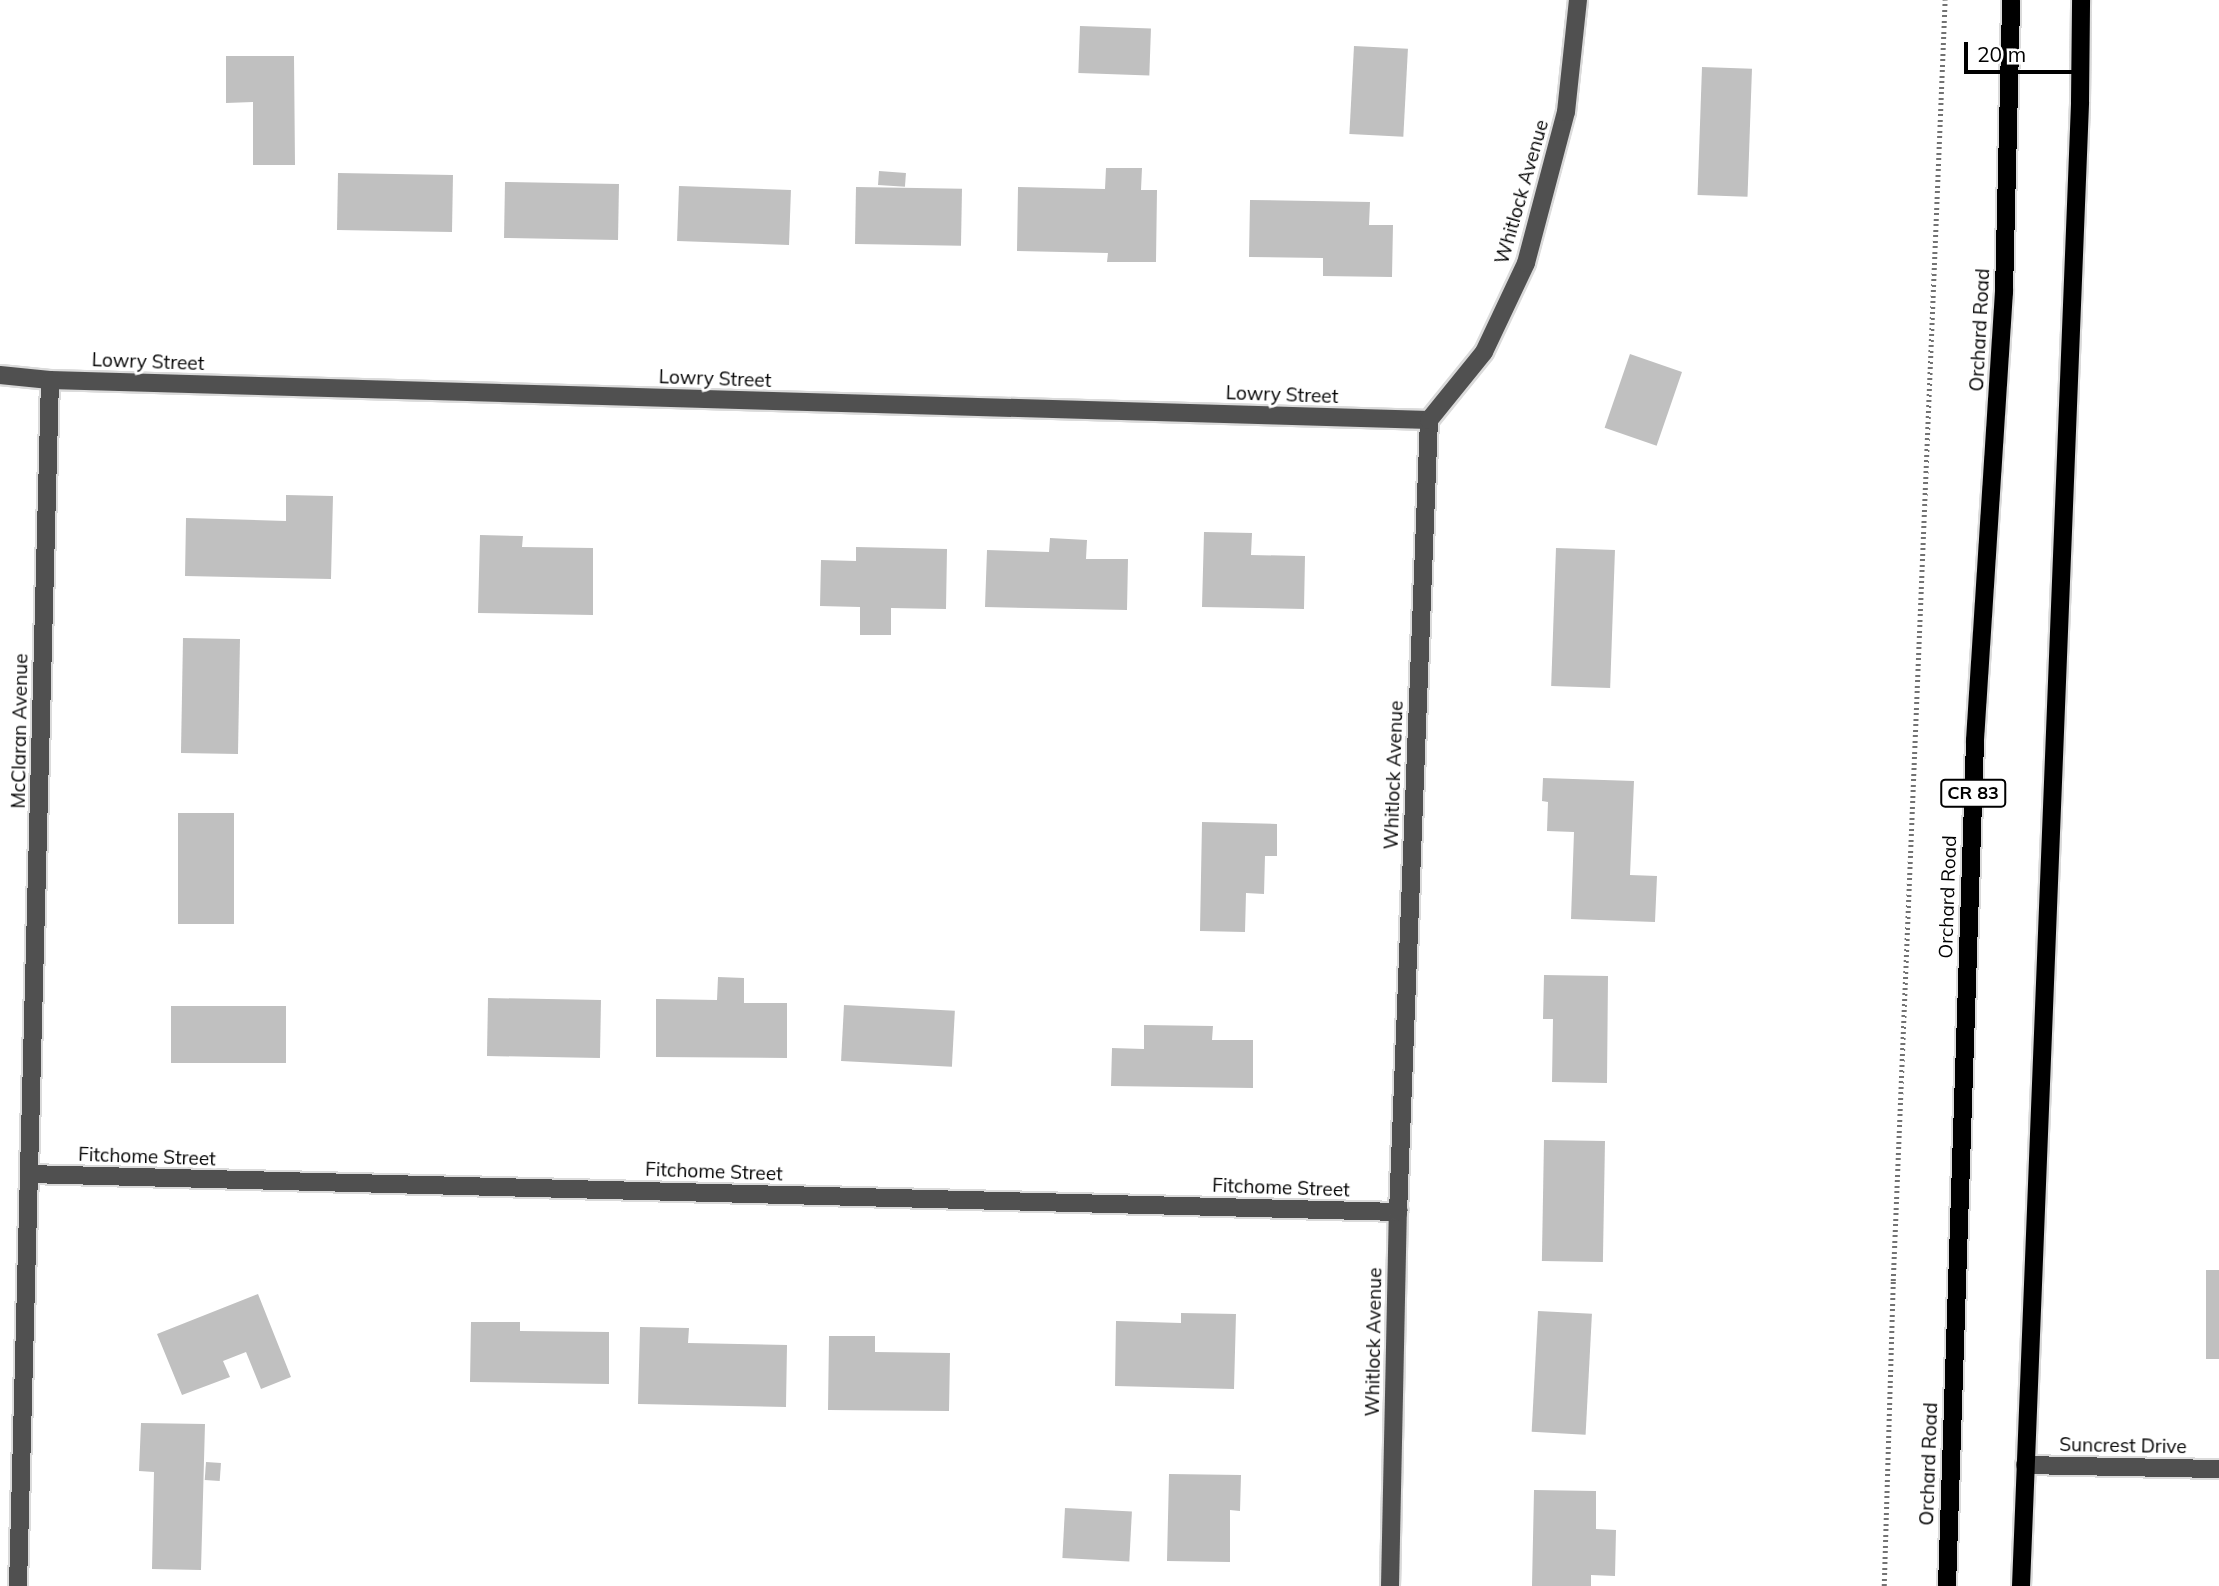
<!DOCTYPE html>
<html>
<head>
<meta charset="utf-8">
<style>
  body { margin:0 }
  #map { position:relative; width:2219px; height:1586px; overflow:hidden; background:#fff; font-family:Mulish,sans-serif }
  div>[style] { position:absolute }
  .building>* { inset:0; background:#c0c0c0; transform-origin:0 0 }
  .path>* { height:4.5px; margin-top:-2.25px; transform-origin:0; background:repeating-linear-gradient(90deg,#727272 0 2px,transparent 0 5.5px) }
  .roads { filter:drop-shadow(2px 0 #dbdbdb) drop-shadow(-2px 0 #dbdbdb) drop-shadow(0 2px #dbdbdb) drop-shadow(0 -2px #dbdbdb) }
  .minor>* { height:18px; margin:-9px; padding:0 9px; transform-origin:9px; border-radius:9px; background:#505050 }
  .major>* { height:18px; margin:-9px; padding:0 9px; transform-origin:9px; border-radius:9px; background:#000 }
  span { translate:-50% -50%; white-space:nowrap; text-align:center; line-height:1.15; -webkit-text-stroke:6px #fff; paint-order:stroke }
  .shield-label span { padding:2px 5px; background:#fff; border:2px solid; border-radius:5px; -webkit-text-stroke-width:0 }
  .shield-label { font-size:18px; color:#000; font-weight:700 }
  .street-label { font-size:19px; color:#000 }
  .scale { position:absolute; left:1964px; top:42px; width:114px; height:32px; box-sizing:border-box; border:4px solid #000; border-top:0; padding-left:9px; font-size:21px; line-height:24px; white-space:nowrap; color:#000; -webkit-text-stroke:5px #fff; paint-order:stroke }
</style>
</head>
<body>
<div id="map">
  <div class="building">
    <i style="left:1080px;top:26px;width:71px;height:47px;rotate:2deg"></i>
    <i style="left:1354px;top:46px;width:54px;height:88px;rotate:3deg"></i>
    <i style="clip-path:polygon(226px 56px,294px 56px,295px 165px,253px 165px,253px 102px,226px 103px)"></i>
    <i style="left:1702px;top:67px;width:50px;height:128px;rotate:2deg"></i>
    <i style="clip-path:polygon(1106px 168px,1142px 168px,1141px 190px,1157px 190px,1156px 262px,1107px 262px,1108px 253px,1017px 251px,1018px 187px,1105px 189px)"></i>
    <i style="left:879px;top:171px;width:27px;height:14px;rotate:4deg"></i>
    <i style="left:338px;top:173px;width:115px;height:57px;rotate:1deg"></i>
    <i style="left:505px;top:182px;width:114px;height:56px;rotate:1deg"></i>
    <i style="left:679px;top:186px;width:112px;height:55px;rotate:2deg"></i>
    <i style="left:856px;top:187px;width:106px;height:57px;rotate:1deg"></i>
    <i style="clip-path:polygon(1250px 200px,1370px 202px,1369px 225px,1393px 225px,1392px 277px,1323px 276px,1323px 258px,1249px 257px)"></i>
    <i style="left:1630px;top:354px;width:55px;height:78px;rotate:19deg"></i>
    <i style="clip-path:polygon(286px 495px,333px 496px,331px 579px,185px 576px,186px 518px,286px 521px)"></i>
    <i style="clip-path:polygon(1204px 532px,1252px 533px,1251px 555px,1305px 556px,1304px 609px,1202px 607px)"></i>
    <i style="clip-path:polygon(480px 535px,523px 536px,522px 547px,593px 548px,593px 615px,478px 613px)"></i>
    <i style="clip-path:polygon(1050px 538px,1087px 540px,1086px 559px,1128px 559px,1127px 610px,985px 607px,987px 550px,1049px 552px)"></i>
    <i style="clip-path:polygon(856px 547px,947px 549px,946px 609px,891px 608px,891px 635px,860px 635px,860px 607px,820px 606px,821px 560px,856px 561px)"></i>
    <i style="left:1556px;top:548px;width:59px;height:138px;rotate:2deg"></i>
    <i style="left:183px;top:638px;width:57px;height:115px;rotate:1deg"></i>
    <i style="clip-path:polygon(1543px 778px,1634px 781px,1630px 875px,1657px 876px,1655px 922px,1571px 919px,1574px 832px,1547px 831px,1548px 802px,1542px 801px)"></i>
    <i style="left:178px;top:813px;width:56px;height:111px"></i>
    <i style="clip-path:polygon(1202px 822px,1277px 824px,1277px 856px,1265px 856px,1264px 894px,1246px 893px,1245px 932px,1200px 931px)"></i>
    <i style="clip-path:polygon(1544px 975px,1608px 976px,1607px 1083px,1552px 1082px,1553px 1019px,1543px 1019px)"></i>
    <i style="clip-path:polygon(718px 977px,744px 978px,744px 1003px,787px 1003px,787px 1058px,656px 1057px,656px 999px,717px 1000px)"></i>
    <i style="left:488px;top:998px;width:113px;height:58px;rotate:1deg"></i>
    <i style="left:844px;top:1005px;width:111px;height:56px;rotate:3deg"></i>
    <i style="left:171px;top:1006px;width:115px;height:57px"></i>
    <i style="clip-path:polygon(1144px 1025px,1213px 1026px,1212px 1040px,1253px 1040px,1253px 1088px,1111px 1086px,1112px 1048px,1144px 1049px)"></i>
    <i style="left:1544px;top:1140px;width:61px;height:121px;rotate:1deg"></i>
    <i style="left:2206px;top:1270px;width:13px;height:89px"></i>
    <i style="clip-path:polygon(258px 1294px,291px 1377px,261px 1389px,246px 1352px,223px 1361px,230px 1377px,182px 1395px,157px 1334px)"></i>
    <i style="left:1538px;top:1311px;width:54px;height:121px;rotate:3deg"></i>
    <i style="clip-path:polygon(1181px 1313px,1236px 1314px,1234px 1389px,1115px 1386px,1116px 1321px,1181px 1323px)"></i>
    <i style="clip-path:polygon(471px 1322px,520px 1322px,520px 1331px,609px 1332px,609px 1384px,470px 1382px)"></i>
    <i style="clip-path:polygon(640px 1327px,689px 1328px,688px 1343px,787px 1345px,786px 1407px,638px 1404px)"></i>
    <i style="clip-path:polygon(829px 1336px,875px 1336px,875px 1352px,950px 1353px,949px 1411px,828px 1410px)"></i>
    <i style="clip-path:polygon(141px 1423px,205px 1424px,201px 1570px,152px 1569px,154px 1472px,139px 1471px)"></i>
    <i style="left:206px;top:1462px;width:15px;height:18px;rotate:4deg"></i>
    <i style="clip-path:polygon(1169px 1474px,1241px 1475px,1240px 1511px,1230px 1510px,1230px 1562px,1167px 1561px)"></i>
    <i style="clip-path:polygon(1534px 1490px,1596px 1491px,1596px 1529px,1616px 1530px,1615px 1576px,1591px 1575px,1591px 1586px,1532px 1586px)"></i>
    <i style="left:1065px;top:1508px;width:67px;height:50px;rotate:3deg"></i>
  </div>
  <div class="path">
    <i style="left:1884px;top:1586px;width:305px;rotate:-88.3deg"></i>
    <i style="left:1893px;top:1281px;width:1282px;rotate:-87.68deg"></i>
  </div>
  <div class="roads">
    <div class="minor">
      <i style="left:0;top:375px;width:50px;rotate:5.7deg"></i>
      <i style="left:50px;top:380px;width:1380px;rotate:1.66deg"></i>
      <i style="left:29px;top:1174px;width:1370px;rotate:1.59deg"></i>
      <i style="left:2025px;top:1465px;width:194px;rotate:1.2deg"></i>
      <i style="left:18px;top:1586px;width:1206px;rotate:-88.48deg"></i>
      <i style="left:1390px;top:1586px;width:374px;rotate:-88.8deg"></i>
      <i style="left:1398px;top:1212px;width:793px;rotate:-87.76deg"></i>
      <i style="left:1429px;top:420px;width:87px;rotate:-51deg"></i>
      <i style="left:1484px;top:352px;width:98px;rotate:-64.7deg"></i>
      <i style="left:1526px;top:263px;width:156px;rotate:-75.2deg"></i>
      <i style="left:1566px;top:112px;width:113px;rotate:-83.9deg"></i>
    </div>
    <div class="major">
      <i style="left:1947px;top:1586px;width:846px;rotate:-88.1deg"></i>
      <i style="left:1975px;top:740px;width:449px;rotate:-86.3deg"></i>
      <i style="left:2004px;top:292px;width:292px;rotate:-88.6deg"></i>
      <i style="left:2021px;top:1586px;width:1485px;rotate:-87.72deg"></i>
      <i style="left:2080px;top:102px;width:102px;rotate:-89.4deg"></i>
    </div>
  </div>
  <div class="shield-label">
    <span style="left:1973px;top:793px">CR 83</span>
  </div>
  <div class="street-label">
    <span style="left:1522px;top:192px;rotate:-74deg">Whitlock Avenue</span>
    <span style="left:1980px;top:330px;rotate:-87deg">Orchard Road</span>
    <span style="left:148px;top:362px;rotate:2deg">Lowry Street</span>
    <span style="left:715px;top:379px;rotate:2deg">Lowry Street</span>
    <span style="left:1282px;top:395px;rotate:2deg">Lowry Street</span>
    <span style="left:20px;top:731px;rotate:-89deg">McClaran Avenue</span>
    <span style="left:1394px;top:775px;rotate:-88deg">Whitlock Avenue</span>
    <span style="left:1948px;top:897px;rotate:-88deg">Orchard Road</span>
    <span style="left:147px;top:1157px;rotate:2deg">Fitchome Street</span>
    <span style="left:714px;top:1172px;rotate:2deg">Fitchome Street</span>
    <span style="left:1281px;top:1188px;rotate:2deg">Fitchome Street</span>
    <span style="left:1374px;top:1342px;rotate:-89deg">Whitlock Avenue</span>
    <span style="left:2123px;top:1446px;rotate:1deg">Suncrest Drive</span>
    <span style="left:1929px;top:1464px;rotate:-88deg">Orchard Road</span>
  </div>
  <div class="scale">20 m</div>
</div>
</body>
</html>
